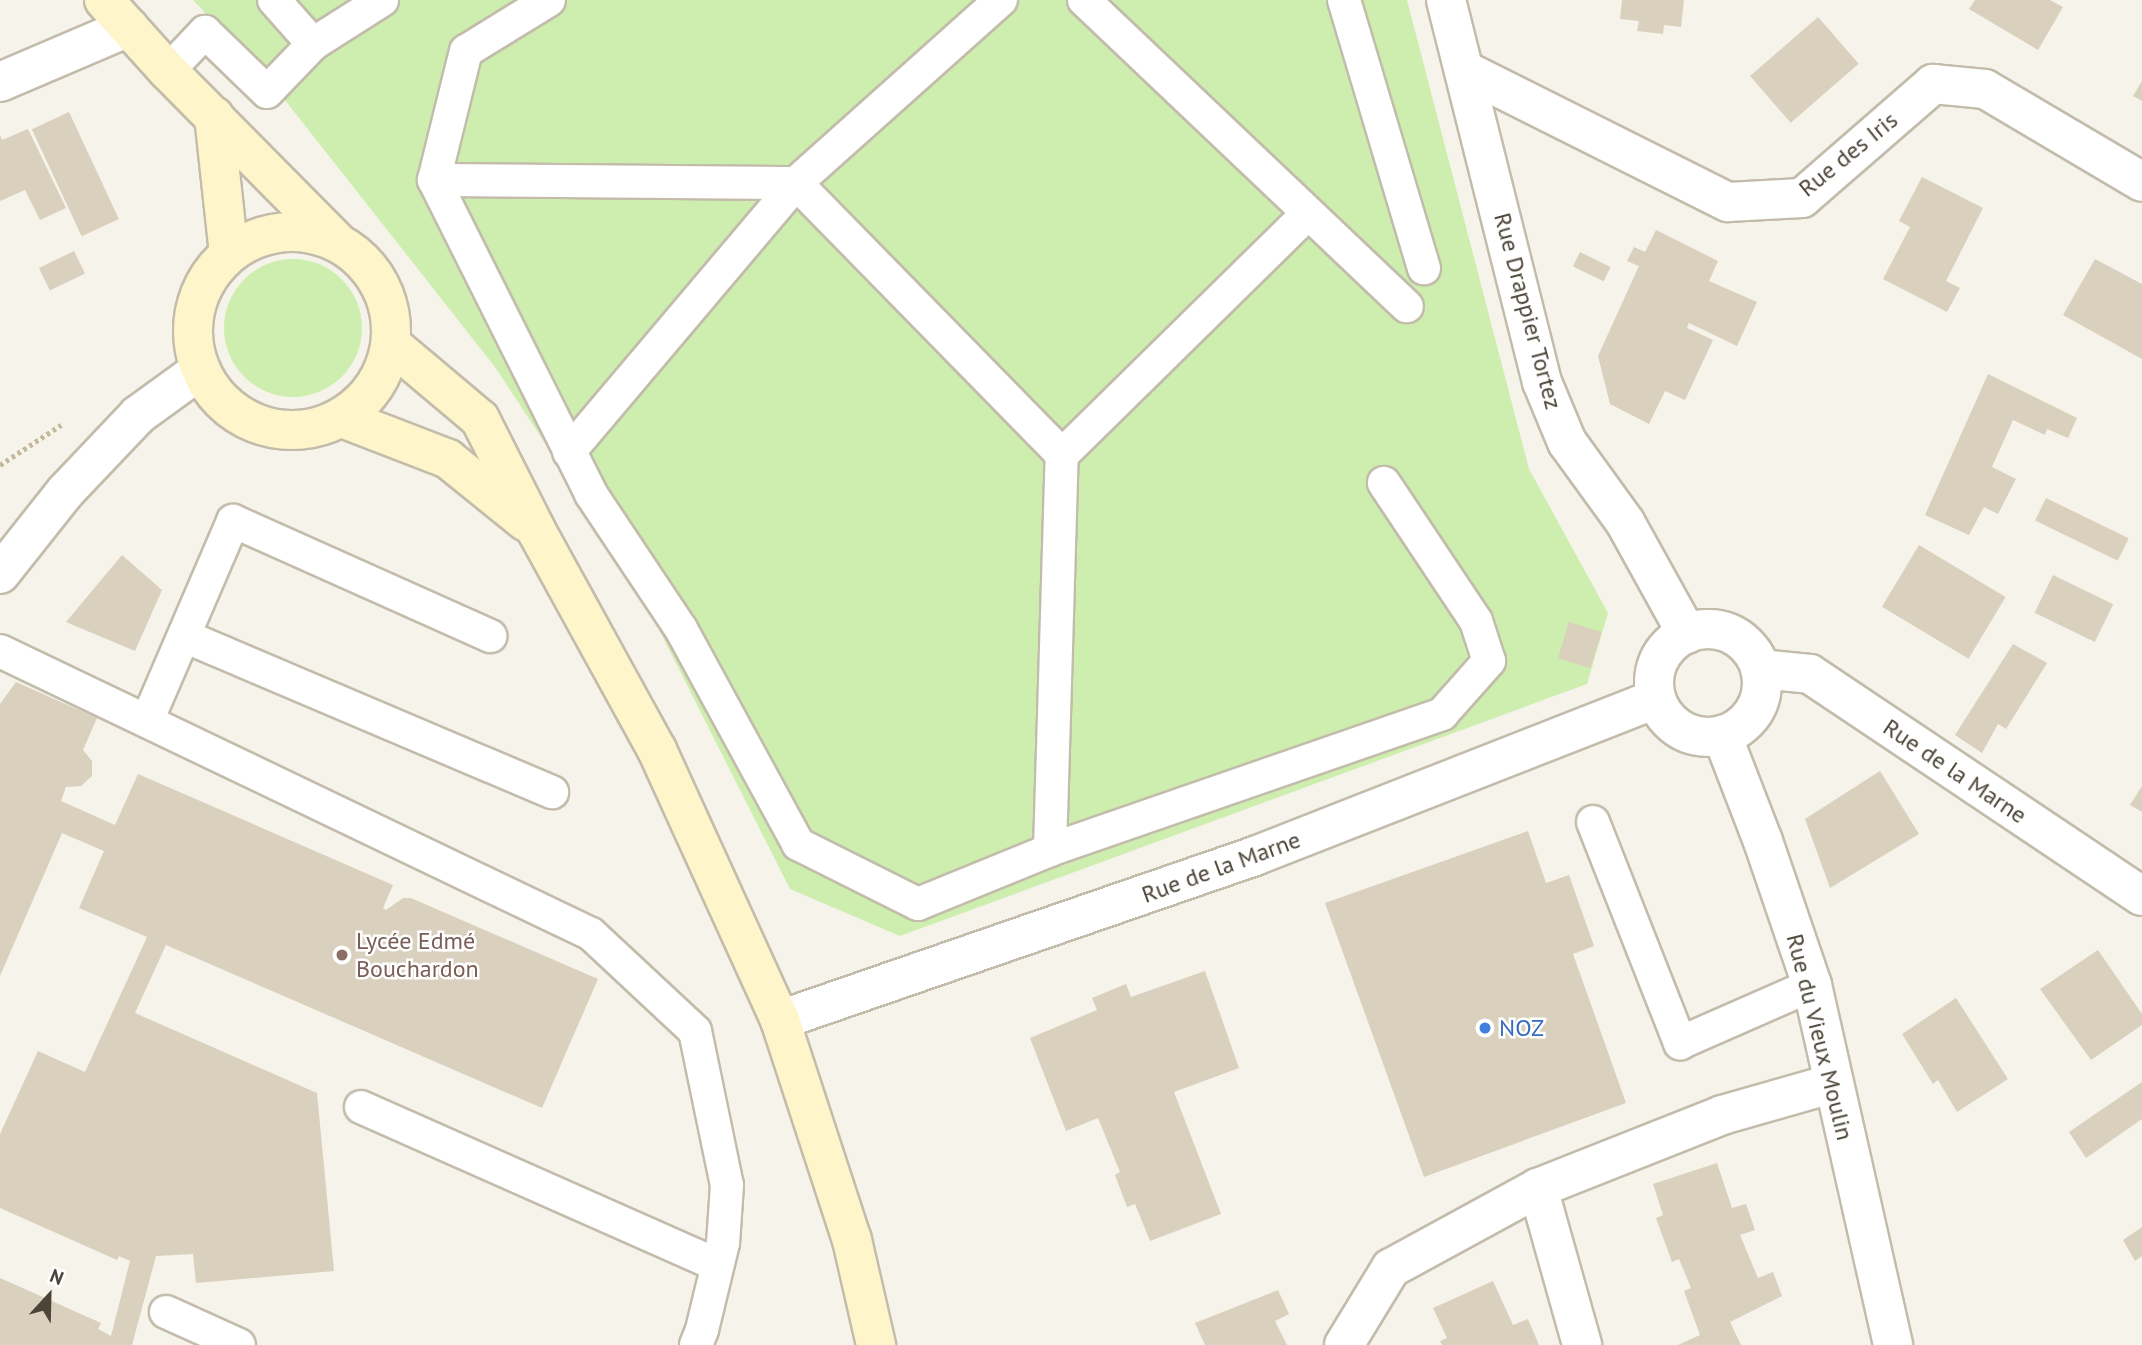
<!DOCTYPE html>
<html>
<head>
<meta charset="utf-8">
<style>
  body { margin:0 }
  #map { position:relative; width:2142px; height:1345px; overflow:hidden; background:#f6f3ea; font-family:"PT Sans",sans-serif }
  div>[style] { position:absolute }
  .green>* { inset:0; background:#ceeeaf }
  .round { border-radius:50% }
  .building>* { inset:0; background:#d9d0be; transform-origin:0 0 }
  .path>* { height:4.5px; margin-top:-2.25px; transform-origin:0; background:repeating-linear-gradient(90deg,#c6b99b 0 3.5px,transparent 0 7px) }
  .roads { filter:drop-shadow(2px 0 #c3bcab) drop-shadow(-2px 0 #c3bcab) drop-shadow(0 2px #c3bcab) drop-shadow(0 -2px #c3bcab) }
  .lane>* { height:32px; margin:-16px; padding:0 16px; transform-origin:16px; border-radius:16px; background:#fff }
  .street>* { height:38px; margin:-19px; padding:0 19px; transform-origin:19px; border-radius:19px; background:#fff }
  .street>.ring { margin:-19px; padding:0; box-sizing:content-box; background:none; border:38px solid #fff; border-radius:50% }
  .secondary>* { height:38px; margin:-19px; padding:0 19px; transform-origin:19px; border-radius:19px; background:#fff5cb }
  .secondary>.ring { margin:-19px; padding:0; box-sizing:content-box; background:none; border:38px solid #fff5cb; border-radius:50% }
  .dots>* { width:19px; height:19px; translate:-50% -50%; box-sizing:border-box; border:4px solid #fff; border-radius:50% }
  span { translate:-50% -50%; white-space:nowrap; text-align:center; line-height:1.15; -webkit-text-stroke:5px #fff; paint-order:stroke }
  .street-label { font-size:24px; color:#4b4437 }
  .education-label { font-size:24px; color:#785e54 }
  .left { translate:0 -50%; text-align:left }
  .shop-label { font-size:24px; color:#366cbe }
  .north { position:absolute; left:14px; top:1261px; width:70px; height:70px; -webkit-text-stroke:5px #fff; paint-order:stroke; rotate:22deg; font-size:19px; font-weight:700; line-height:28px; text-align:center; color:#4b4437 }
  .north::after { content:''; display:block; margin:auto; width:24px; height:32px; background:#4b4437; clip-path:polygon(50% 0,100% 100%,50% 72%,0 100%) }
</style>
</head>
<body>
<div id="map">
  <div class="green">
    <i style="clip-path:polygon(193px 0,1407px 0,1529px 469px,1608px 613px,1587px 684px,900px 936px,790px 889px,631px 574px,495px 367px,277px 90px)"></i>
    <i class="round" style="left:224px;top:259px;width:138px;height:138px"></i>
  </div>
  <div class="building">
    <i style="clip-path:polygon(1622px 0,1684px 0,1681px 27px,1664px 25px,1663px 34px,1637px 31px,1639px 21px,1620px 19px)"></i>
    <i style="clip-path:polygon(1975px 0,2050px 0,2063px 7px,2038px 50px,1969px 9px)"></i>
    <i style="left:1818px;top:17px;width:62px;height:90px;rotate:49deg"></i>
    <i style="clip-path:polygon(2142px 81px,2142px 101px,2133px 96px)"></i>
    <i style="left:69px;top:112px;width:118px;height:41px;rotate:65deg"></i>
    <i style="clip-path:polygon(28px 129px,66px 208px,40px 220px,25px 190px,0 201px,0 135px,2px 140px)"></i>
    <i style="clip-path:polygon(1922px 177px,1983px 208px,1946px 281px,1960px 288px,1947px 312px,1883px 279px,1910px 227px,1899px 221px)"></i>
    <i style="clip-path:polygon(1656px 230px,1718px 261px,1709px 281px,1757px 302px,1737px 346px,1689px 323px,1687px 328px,1713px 340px,1685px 400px,1665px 391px,1649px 424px,1610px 404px,1598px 356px,1639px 266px,1627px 261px,1634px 247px,1645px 252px)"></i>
    <i style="left:74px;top:251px;width:25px;height:39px;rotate:64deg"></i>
    <i style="left:1580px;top:252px;width:34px;height:16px;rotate:26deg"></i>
    <i style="clip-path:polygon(2095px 259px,2142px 284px,2142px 359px,2063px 315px)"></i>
    <i style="clip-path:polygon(1988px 374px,2077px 418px,2068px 438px,2047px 429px,2045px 435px,2013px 420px,1992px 467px,2016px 479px,1998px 514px,1984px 507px,1969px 535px,1925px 515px)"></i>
    <i style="left:2046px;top:498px;width:92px;height:25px;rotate:26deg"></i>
    <i style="left:1919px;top:545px;width:101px;height:72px;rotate:31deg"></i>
    <i style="clip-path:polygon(122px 555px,162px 590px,135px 651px,66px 622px)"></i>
    <i style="left:2053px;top:575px;width:67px;height:42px;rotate:26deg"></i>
    <i style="left:1569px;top:622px;width:34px;height:38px;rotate:17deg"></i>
    <i style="clip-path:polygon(2013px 644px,2047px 663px,2006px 729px,1998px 724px,1982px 753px,1955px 735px)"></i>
    <i style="clip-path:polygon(16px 682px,97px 718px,83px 750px,92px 761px,92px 776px,81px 786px,66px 787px,61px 801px,115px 825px,138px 774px,393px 885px,383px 908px,386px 910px,403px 898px,411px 898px,598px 979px,542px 1108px,166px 945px,135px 1013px,317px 1093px,334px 1271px,196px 1283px,193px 1254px,156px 1256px,132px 1345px,0 1345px,0 1278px,101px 1323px,98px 1329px,111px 1336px,130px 1261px,119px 1256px,117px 1260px,0 1208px,0 1134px,38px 1051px,85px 1072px,147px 937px,79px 908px,104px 851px,62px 833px,0 976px,0 704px)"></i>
    <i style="clip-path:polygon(1880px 771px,1919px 834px,1830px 888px,1805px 819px)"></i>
    <i style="clip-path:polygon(2142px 786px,2142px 812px,2130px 805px)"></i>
    <i style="clip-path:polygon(1528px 831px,1546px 883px,1569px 875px,1594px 946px,1573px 954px,1626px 1103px,1424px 1177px,1325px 903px)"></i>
    <i style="clip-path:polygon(2098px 950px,2142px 1014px,2142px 1025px,2091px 1060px,2040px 989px)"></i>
    <i style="clip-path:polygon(1205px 971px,1239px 1068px,1174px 1092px,1221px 1214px,1150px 1241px,1135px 1204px,1127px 1207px,1115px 1175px,1120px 1172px,1098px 1118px,1066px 1131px,1030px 1038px,1097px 1010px,1092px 998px,1126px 984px,1131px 997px)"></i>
    <i style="clip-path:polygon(1956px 998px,2008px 1079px,1957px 1112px,1938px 1080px,1933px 1084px,1902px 1034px)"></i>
    <i style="clip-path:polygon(2142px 1082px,2142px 1119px,2086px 1158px,2069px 1132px)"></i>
    <i style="clip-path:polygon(1717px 1163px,1732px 1208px,1746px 1204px,1755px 1230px,1740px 1235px,1758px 1278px,1773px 1272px,1782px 1296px,1730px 1322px,1741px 1345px,1678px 1345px,1700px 1335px,1684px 1291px,1691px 1288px,1679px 1259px,1672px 1262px,1656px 1218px,1663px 1215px,1653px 1184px)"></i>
    <i style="clip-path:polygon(2142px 1227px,2142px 1256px,2135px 1261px,2123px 1240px)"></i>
    <i style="clip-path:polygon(1493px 1281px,1513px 1325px,1528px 1319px,1539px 1345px,1442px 1345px,1440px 1341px,1447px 1338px,1433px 1308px)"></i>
    <i style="clip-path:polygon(1278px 1290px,1289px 1314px,1275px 1321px,1287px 1345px,1205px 1345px,1195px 1323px)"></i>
  </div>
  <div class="path">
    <i style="left:0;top:465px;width:73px;rotate:-33.3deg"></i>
  </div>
  <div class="roads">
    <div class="lane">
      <i style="left:274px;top:0;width:59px;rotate:48.4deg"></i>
      <i style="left:313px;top:44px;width:82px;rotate:-32.5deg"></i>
      <i style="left:549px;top:0;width:97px;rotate:148.4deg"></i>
      <i style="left:466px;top:51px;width:133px;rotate:103.9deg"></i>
      <i style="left:434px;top:180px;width:351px;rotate:63.4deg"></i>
      <i style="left:591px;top:494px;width:162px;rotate:56.3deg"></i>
      <i style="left:681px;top:629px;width:245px;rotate:61.4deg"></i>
      <i style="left:798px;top:844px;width:134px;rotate:26.6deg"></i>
      <i style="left:918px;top:904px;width:143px;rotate:-22.2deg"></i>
      <i style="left:1050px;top:850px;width:395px;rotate:-88.3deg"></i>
      <i style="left:1062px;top:455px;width:344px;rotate:-44.5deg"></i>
      <i style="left:1084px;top:0;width:445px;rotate:43.5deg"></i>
      <i style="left:1344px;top:0;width:280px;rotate:73.4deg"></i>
      <i style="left:168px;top:71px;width:54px;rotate:-46.5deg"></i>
      <i style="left:205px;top:32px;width:86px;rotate:44.1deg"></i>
      <i style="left:267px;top:92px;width:66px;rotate:-46.2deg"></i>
      <i style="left:434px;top:180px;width:362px;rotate:0.5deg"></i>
      <i style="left:796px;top:183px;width:380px;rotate:45.6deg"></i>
      <i style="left:569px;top:452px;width:352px;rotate:-49.8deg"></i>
      <i style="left:796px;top:183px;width:275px;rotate:-41.8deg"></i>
      <i style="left:184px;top:636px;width:400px;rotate:23deg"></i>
      <i style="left:0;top:651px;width:655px;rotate:25.59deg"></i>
      <i style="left:591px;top:934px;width:142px;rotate:43deg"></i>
      <i style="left:695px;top:1031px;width:157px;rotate:78.3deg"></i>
      <i style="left:727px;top:1185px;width:58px;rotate:93.9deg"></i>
      <i style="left:723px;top:1243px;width:89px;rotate:103.6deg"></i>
      <i style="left:702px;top:1330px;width:16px;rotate:112deg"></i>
      <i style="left:147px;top:721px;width:218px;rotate:-66.7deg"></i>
      <i style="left:233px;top:521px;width:282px;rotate:24.1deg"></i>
      <i style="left:1593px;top:822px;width:238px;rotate:68.5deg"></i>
      <i style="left:1680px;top:1043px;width:144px;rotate:-23.7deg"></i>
      <i style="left:1050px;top:850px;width:415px;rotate:-19.1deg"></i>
      <i style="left:1442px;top:714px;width:71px;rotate:-48.4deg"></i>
      <i style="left:1489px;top:661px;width:42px;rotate:-108deg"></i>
      <i style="left:1476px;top:621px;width:166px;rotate:-123.7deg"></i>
      <i style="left:361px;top:1107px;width:389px;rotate:23.9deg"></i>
      <i style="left:166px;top:1312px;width:80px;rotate:24.3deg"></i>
    </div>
    <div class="street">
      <i style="left:1446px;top:0;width:394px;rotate:75.9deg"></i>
      <i style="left:1542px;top:382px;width:65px;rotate:67.4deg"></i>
      <i style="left:1567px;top:442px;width:99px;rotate:54.1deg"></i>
      <i style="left:1625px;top:522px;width:128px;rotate:61deg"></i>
      <i style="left:1466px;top:71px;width:293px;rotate:26.6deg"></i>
      <i style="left:1728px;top:202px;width:74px;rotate:-3.1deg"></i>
      <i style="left:1802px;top:198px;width:174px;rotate:-41deg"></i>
      <i style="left:1933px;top:84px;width:52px;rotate:5.5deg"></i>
      <i style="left:1985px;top:89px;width:182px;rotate:30.6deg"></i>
      <i style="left:0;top:82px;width:140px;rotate:-23.1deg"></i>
      <i style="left:0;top:574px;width:105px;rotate:-51.6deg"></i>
      <i style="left:65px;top:492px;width:106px;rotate:-46.5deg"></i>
      <i style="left:138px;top:415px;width:77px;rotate:-36deg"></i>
      <i class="ring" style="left:1654px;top:629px;width:70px;height:70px"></i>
      <i style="left:1760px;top:669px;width:50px;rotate:5.7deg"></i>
      <i style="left:1810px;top:674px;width:399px;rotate:33.8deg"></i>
      <i style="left:1722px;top:735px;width:114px;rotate:68.9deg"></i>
      <i style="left:1763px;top:841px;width:152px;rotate:71.2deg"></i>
      <i style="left:1812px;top:985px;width:369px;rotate:77.3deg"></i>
      <i style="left:780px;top:1020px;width:503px;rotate:-19.05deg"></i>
      <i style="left:1255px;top:856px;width:431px;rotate:-21.4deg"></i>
      <i style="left:1538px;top:1188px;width:163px;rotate:74.3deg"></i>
      <i style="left:1344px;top:1345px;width:90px;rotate:-58.6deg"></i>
      <i style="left:1391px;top:1268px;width:167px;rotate:-28.6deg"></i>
      <i style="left:1538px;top:1188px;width:198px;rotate:-21.6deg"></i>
      <i style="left:1722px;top:1115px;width:116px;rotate:-15.9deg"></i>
    </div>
    <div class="secondary">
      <i style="left:104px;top:0;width:96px;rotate:48deg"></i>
      <i style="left:168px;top:71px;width:239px;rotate:45.3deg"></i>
      <i style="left:214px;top:116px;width:138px;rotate:83.8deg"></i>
      <i class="ring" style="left:193px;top:232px;width:160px;height:160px"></i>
      <i style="left:391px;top:344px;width:116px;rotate:40.1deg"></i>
      <i style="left:480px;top:419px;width:124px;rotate:63.2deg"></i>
      <i style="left:536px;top:530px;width:251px;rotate:61.2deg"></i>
      <i style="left:657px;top:750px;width:297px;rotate:65.5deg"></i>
      <i style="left:780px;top:1020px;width:231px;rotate:71.9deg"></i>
      <i style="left:852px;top:1240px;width:108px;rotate:77.1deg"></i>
      <i style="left:342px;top:418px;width:114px;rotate:21.1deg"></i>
      <i style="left:448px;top:459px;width:100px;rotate:38.9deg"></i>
    </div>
  </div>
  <div class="dots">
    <i style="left:342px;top:955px;background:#8d6e63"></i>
    <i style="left:1485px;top:1028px;background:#3f7fe0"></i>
  </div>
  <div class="street-label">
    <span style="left:1848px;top:154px;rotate:-39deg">Rue des Iris</span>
    <span style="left:1528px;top:311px;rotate:75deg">Rue Drappier Tortez</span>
    <span style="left:1955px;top:771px;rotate:34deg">Rue de la Marne</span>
    <span style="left:1221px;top:867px;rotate:-20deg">Rue de la Marne</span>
    <span style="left:1820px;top:1037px;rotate:76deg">Rue du Vieux Moulin</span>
  </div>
  <div class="education-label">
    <span class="left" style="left:356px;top:955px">Lycée Edmé<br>Bouchardon</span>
  </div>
  <div class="shop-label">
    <span class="left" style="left:1499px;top:1028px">NOZ</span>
  </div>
  <div class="north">N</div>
</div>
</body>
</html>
